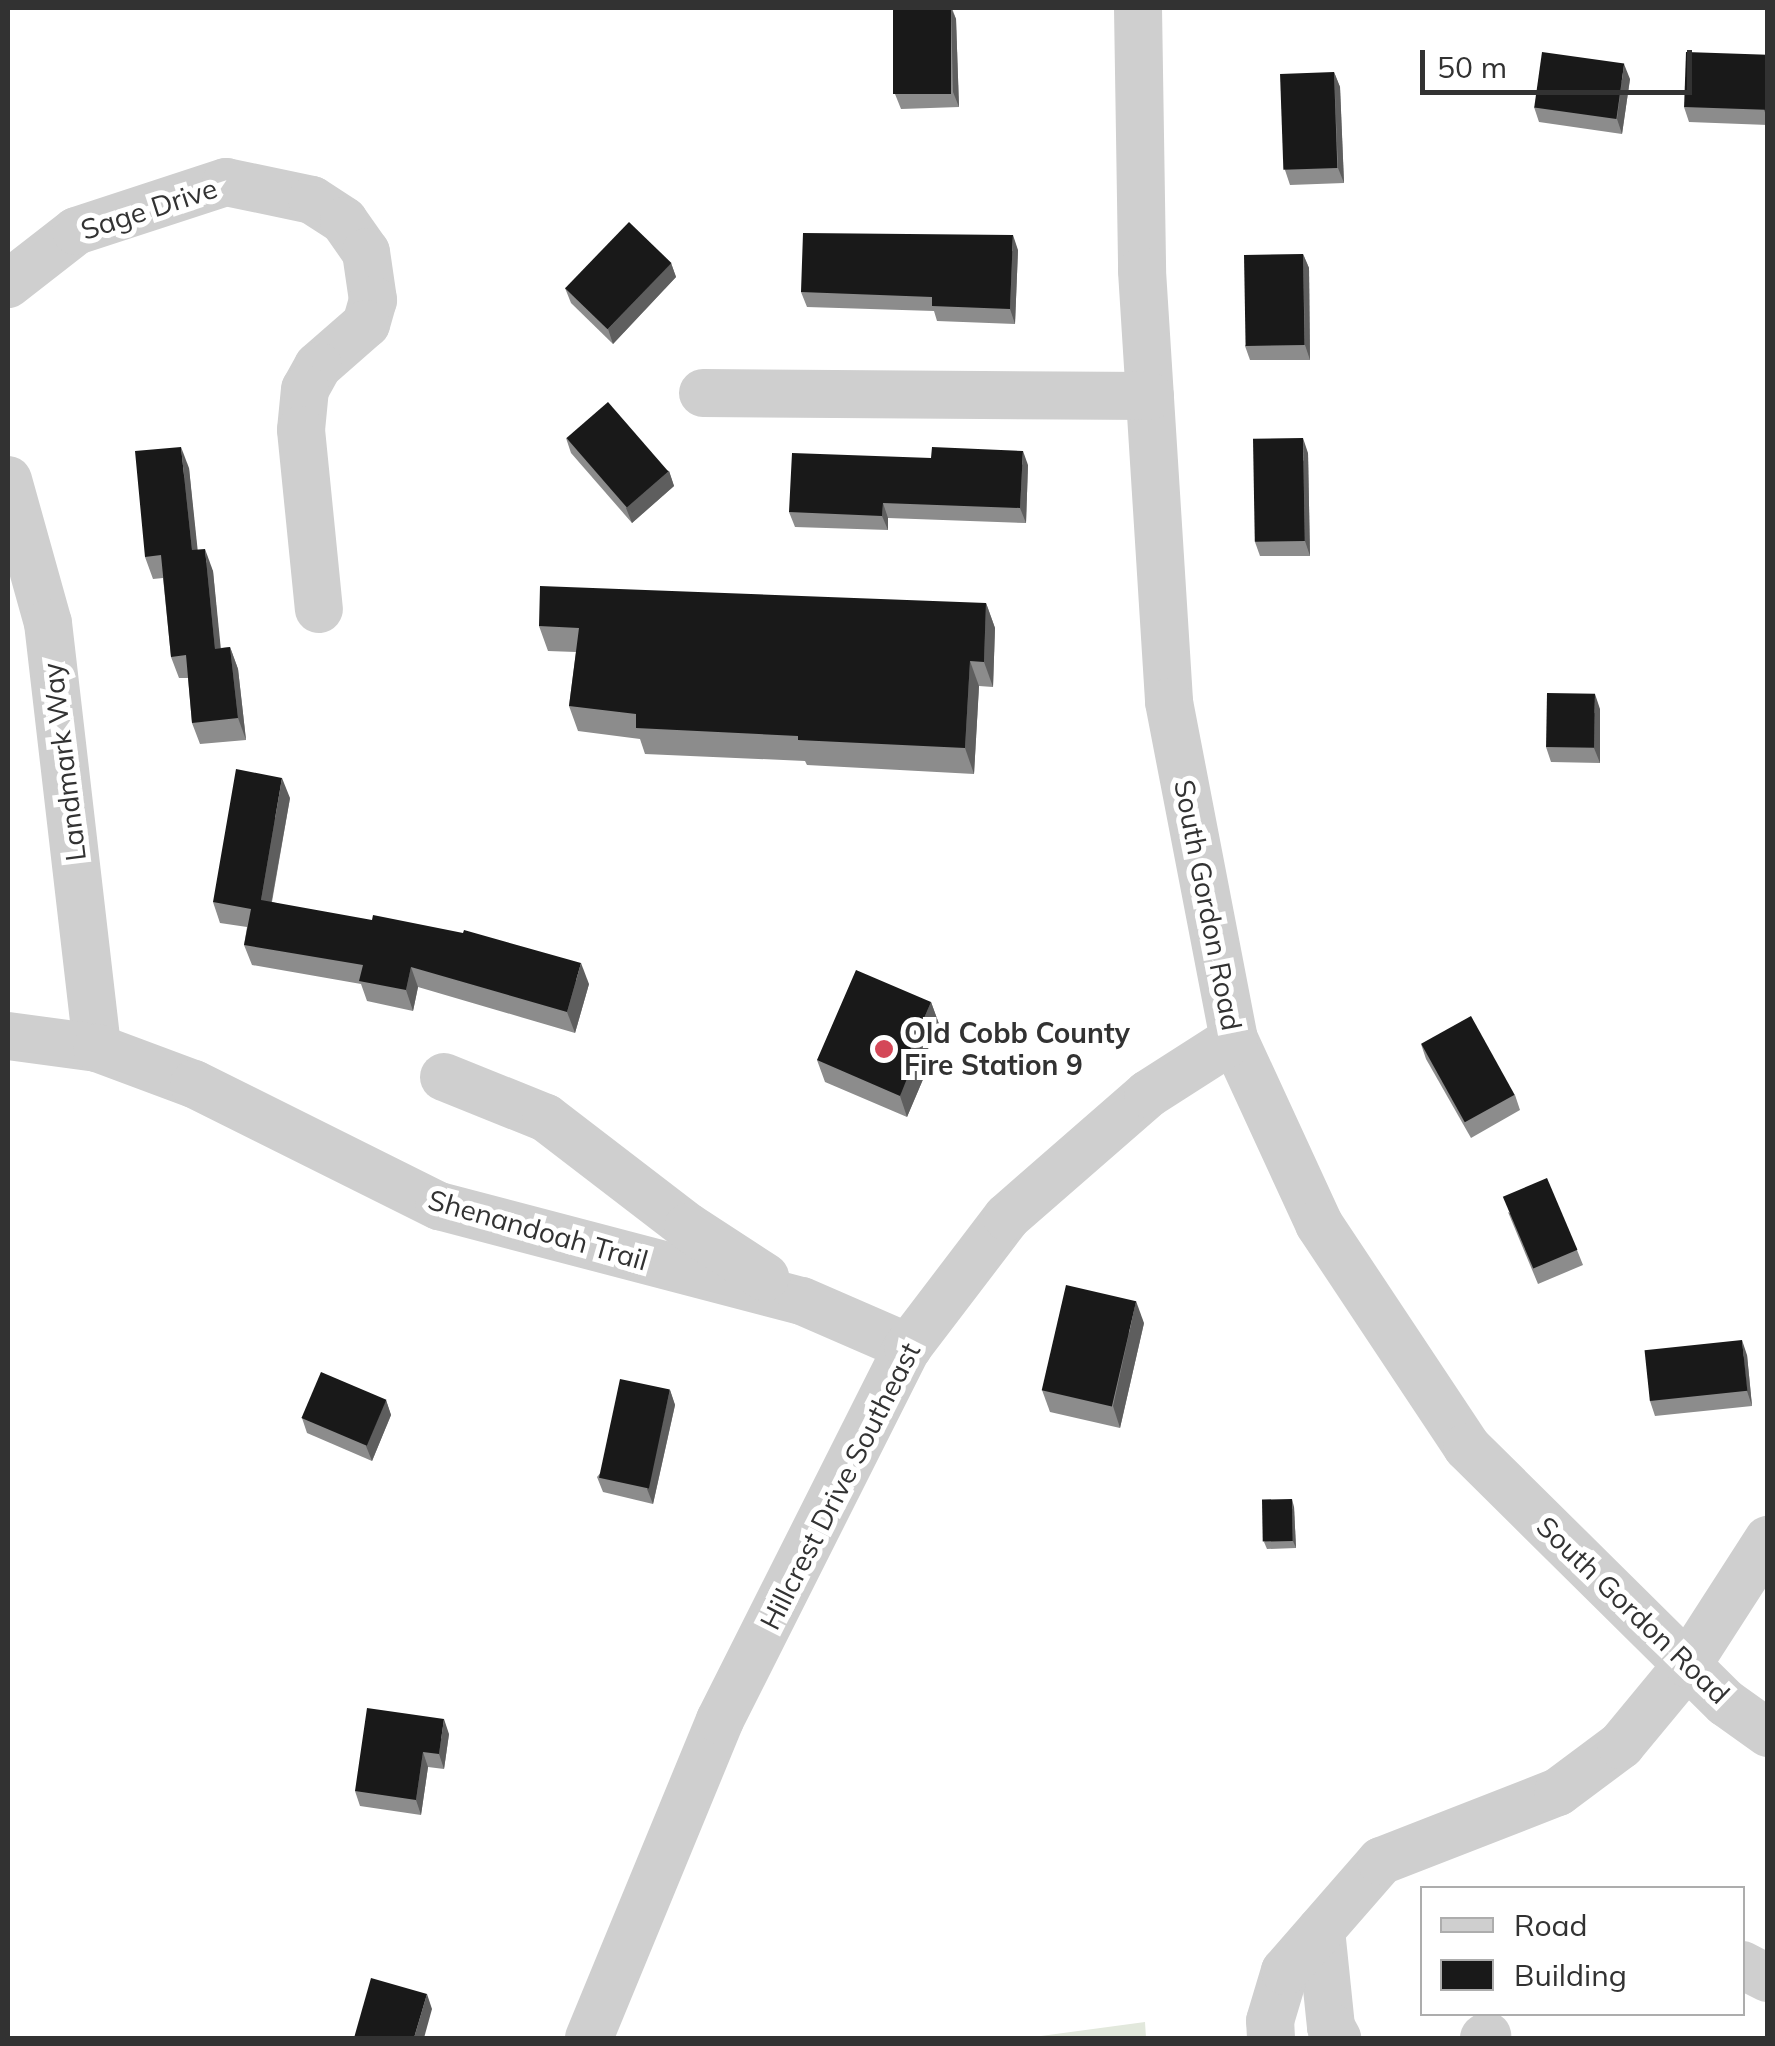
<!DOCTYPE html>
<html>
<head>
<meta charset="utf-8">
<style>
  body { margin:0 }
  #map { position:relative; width:1775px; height:2046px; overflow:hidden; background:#fff; font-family:Mulish,sans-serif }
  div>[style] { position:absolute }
  .green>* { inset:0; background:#e2e8dc }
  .minor>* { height:48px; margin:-24px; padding:0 24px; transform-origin:24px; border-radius:24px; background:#cfcfcf }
  .wall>* { inset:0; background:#8c8c8c }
  .shaded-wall>* { inset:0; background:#5e5e5e }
  .building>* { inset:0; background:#191919; transform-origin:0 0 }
  .dots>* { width:28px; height:28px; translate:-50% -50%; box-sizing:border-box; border:5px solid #fff; border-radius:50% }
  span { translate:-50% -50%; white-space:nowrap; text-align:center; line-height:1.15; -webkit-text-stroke:10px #fff; paint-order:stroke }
  .street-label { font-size:28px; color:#323232 }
  .poi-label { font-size:28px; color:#323232; font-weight:700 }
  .left { translate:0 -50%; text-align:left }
  .frame { position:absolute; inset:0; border:10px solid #323232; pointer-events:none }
  .legend { position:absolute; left:1420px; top:1886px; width:325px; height:130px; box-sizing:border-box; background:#fff; border:2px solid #adadad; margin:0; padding:12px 18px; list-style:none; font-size:30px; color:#323232 }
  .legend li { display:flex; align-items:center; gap:20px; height:50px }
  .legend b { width:50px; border:2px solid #adadad }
  .scale { position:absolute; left:1420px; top:50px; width:272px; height:45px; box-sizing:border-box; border:5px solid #323232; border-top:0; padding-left:12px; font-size:30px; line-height:35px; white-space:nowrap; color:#323232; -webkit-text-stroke:8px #fff; paint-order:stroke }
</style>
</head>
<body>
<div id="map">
  <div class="green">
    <i style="clip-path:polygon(1145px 2022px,1146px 2038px,1026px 2038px)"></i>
  </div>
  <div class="minor">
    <i style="left:1138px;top:8px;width:263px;rotate:89.1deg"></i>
    <i style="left:1142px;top:271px;width:432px;rotate:86.4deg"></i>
    <i style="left:1169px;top:702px;width:343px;rotate:79.1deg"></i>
    <i style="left:1234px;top:1039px;width:204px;rotate:65.3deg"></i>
    <i style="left:1319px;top:1224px;width:268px;rotate:56.4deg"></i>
    <i style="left:1467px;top:1447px;width:364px;rotate:44.7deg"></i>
    <i style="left:1726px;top:1703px;width:52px;rotate:35.5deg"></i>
    <i style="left:8px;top:284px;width:86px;rotate:-37.9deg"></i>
    <i style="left:76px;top:231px;width:158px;rotate:-18.1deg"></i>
    <i style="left:226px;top:182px;width:88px;rotate:11.8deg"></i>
    <i style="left:312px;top:200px;width:38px;rotate:33deg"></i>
    <i style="left:344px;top:221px;width:38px;rotate:55deg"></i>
    <i style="left:366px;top:252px;width:49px;rotate:81.7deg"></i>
    <i style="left:373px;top:300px;width:25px;rotate:106deg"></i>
    <i style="left:366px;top:324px;width:64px;rotate:138.8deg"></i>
    <i style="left:318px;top:366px;width:26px;rotate:119deg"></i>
    <i style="left:305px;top:389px;width:41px;rotate:95.6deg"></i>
    <i style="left:301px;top:430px;width:180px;rotate:84.3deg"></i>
    <i style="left:703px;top:393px;width:447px;rotate:0.4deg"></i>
    <i style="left:8px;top:480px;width:148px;rotate:74.4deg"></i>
    <i style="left:48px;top:623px;width:428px;rotate:83.4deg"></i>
    <i style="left:8px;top:1036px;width:90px;rotate:7.7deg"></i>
    <i style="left:97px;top:1048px;width:103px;rotate:20.4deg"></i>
    <i style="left:194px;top:1084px;width:274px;rotate:26.5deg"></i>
    <i style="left:439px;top:1206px;width:375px;rotate:14.7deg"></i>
    <i style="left:802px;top:1301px;width:116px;rotate:23.5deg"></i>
    <i style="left:444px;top:1077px;width:110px;rotate:21.9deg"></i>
    <i style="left:546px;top:1118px;width:179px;rotate:37.5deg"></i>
    <i style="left:688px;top:1227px;width:92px;rotate:33deg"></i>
    <i style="left:1321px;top:1930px;width:98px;rotate:84.1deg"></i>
    <i style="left:1331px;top:2027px;width:13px;rotate:61deg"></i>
    <i style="left:1742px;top:1965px;width:29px;rotate:27deg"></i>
    <i style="left:589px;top:2038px;width:344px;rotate:-67.6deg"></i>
    <i style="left:720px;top:1720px;width:418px;rotate:-63.3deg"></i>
    <i style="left:908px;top:1347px;width:163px;rotate:-52.7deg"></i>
    <i style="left:1007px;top:1217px;width:187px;rotate:-41.1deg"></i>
    <i style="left:1148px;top:1094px;width:102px;rotate:-32.6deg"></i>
    <i style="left:1271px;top:2038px;width:17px;rotate:-93deg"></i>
    <i style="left:1270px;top:2021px;width:52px;rotate:-73.3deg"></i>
    <i style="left:1285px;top:1971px;width:146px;rotate:-48.9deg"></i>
    <i style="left:1381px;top:1861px;width:190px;rotate:-21.3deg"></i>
    <i style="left:1558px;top:1792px;width:79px;rotate:-36.7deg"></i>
    <i style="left:1621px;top:1745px;width:105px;rotate:-50.4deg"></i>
    <i style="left:1688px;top:1664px;width:148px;rotate:-57.2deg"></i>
    <i style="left:1484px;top:2038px;width:4px;rotate:-34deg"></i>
  </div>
  <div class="wall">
    <i style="clip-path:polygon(893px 8px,952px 8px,956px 19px,959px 107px,901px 109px,895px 94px)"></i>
    <i style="clip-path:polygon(1767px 55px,1768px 125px,1689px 122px,1684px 107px)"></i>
    <i style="clip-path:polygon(1334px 72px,1340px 87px,1344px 183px,1290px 185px,1285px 170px)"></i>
    <i style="clip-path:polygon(1630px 79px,1622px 134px,1539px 122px,1534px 107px)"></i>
    <i style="clip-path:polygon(1018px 250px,1015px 324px,937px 321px,934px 311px,807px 307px,801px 292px)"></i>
    <i style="clip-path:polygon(1303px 254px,1309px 268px,1310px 360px,1250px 360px,1245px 346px)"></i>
    <i style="clip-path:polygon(671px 263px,676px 277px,613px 344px,571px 303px,565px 288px)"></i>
    <i style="clip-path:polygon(566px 438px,669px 471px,674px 486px,632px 523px,571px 453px)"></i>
    <i style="clip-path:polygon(1308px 453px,1310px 556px,1260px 556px,1255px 542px)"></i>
    <i style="clip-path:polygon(931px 458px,1028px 465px,1026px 523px,888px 518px,888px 530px,795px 527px,789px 512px)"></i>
    <i style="clip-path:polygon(189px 468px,197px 550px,213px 571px,220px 648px,230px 647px,238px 669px,246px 740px,200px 744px,192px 723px,188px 678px,179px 678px,171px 657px,163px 578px,153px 579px,145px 557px)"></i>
    <i style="clip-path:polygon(986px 603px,995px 628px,993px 687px,979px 686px,974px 774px,807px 765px,805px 761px,645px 754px,640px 739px,578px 731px,569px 706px,576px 652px,548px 651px,539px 626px)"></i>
    <i style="clip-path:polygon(1600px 709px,1600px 763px,1551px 762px,1546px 747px)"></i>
    <i style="clip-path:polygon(290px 798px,272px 902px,589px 984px,575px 1033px,418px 987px,413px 1011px,367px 1001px,361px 984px,252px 965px,244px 945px,247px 927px,220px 923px,213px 902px)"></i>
    <i style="clip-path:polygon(931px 1002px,939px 1024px,920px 1067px,924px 1077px,907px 1117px,825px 1082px,817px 1060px)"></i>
    <i style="clip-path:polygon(1421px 1044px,1515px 1095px,1520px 1110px,1471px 1138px,1426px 1059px)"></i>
    <i style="clip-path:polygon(1508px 1212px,1577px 1250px,1583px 1265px,1538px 1284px)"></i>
    <i style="clip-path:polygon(1144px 1323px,1120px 1428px,1050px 1412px,1042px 1390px)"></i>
    <i style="clip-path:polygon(1747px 1355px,1752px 1406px,1655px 1416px,1650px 1401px)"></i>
    <i style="clip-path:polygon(670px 1390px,675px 1405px,653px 1504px,603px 1492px,597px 1477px)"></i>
    <i style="clip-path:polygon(386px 1400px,391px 1415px,372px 1461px,307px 1433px,302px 1418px)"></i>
    <i style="clip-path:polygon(1294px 1507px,1296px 1548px,1267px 1549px,1264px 1542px)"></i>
    <i style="clip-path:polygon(449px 1734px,444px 1769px,428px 1767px,421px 1815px,360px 1806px,355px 1791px)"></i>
  </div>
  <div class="shaded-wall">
    <i style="clip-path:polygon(951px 8px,956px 19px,959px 107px,953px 92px)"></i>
    <i style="clip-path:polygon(1767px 55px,1768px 57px,1768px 119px,1764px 110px)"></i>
    <i style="clip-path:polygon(1624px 64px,1630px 79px,1622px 134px,1617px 119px)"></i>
    <i style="clip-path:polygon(1334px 72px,1340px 87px,1344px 183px,1338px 168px)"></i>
    <i style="clip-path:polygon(1013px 235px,1018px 250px,1015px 324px,1010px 309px)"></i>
    <i style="clip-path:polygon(1303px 254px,1309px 268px,1310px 360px,1305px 345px)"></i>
    <i style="clip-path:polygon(671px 263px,676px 277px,613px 344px,608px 329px)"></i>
    <i style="clip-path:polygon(1303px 438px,1308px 453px,1310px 556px,1305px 541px)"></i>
    <i style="clip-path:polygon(181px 447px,189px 468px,200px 572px,192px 550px)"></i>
    <i style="clip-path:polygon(1023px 451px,1028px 465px,1026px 523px,1020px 508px)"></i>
    <i style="clip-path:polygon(669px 471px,674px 486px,632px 523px,626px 508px)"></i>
    <i style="clip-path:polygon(883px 503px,888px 518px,888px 530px,882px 516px)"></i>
    <i style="clip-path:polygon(205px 549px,213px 571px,223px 670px,215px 649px)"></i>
    <i style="clip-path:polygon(986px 603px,995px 628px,993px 687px,984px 662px)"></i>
    <i style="clip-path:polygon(230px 647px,238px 669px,246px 740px,238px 718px)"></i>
    <i style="clip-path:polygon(970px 661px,979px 686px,974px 774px,965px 748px)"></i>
    <i style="clip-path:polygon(1595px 694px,1600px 709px,1600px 763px,1594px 748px)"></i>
    <i style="clip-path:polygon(282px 778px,290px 798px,268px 921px,261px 900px)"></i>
    <i style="clip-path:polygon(581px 963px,589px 984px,575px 1033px,567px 1012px)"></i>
    <i style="clip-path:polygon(411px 967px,418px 987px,413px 1011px,406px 990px)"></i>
    <i style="clip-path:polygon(931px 1002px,939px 1024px,920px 1067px,924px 1077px,907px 1117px,900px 1096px,909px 1053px)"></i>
    <i style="clip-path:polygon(1136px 1301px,1144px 1323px,1120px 1428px,1113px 1406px)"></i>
    <i style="clip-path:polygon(1742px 1340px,1747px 1355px,1752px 1406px,1747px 1391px)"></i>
    <i style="clip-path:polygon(670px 1390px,675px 1405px,653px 1504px,647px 1489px)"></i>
    <i style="clip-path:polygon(386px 1400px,391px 1415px,372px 1461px,366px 1446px)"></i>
    <i style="clip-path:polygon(1292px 1499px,1294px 1507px,1296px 1548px,1293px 1541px)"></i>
    <i style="clip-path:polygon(444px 1719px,449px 1734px,444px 1769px,439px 1754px)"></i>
    <i style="clip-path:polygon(423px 1752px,428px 1767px,421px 1815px,416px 1800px)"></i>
    <i style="clip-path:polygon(427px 1994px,432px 2009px,424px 2038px,414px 2038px)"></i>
  </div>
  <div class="building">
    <i style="left:893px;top:8px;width:58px;height:86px"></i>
    <i style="left:1542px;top:52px;width:83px;height:56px;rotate:8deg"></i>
    <i style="left:1686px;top:52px;width:81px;height:55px;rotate:2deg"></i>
    <i style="left:1334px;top:72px;width:96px;height:54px;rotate:88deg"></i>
    <i style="left:629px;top:222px;width:59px;height:92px;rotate:44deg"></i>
    <i style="clip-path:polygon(803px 233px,1013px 235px,1010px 309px,932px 306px,932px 297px,801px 292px)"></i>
    <i style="left:1303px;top:254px;width:91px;height:59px;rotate:89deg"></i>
    <i style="left:608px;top:402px;width:92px;height:55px;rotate:49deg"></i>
    <i style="left:1303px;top:438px;width:103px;height:50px;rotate:89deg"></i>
    <i style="clip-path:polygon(181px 447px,192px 550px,205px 549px,215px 649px,230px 647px,238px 718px,192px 723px,186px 655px,171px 657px,161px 555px,145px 557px,135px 451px)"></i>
    <i style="clip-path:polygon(932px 447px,1023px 451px,1020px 508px,883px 503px,882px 516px,789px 512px,792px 453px,931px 458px)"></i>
    <i style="clip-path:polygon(540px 586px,986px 603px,984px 662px,970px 661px,965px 748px,798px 740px,798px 736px,636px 728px,636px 714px,569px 706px,579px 628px,539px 626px)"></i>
    <i style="left:1547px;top:693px;width:48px;height:54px;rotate:1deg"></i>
    <i style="clip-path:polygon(236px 769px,282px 778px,261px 900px,372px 920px,373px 915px,463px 933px,464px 930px,581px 963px,567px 1012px,411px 967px,406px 990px,359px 981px,363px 965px,244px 945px,251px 909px,213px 902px)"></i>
    <i style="clip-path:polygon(856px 970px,931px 1002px,909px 1053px,916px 1056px,900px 1096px,817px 1060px)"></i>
    <i style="left:1471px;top:1016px;width:90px;height:57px;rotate:61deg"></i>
    <i style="left:1547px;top:1178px;width:78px;height:48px;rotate:67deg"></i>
    <i style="left:1066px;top:1285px;width:72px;height:108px;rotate:13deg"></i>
    <i style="left:1742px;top:1340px;width:51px;height:98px;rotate:84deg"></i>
    <i style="left:321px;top:1372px;width:71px;height:50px;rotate:23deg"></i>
    <i style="left:620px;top:1379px;width:51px;height:101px;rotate:12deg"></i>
    <i style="left:1292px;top:1499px;width:42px;height:30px;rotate:89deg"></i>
    <i style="clip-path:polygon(367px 1708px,444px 1719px,439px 1754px,423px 1752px,416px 1800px,355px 1791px)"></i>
    <i style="clip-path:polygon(371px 1978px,427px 1994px,414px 2038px,354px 2038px)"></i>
  </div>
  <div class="dots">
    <i style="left:884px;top:1049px;background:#d44858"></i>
  </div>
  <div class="street-label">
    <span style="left:149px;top:209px;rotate:-18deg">Sage Drive</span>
    <span style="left:64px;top:762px;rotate:-97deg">Landmark Way</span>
    <span style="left:1208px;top:905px;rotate:79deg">South Gordon Road</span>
    <span style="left:538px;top:1230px;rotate:16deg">Shenandoah Trail</span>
    <span style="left:840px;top:1486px;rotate:-63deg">Hillcrest Drive Southeast</span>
    <span style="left:1633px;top:1610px;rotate:44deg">South Gordon Road</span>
  </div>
  <div class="poi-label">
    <span class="left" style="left:904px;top:1049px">Old Cobb County<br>Fire Station 9</span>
  </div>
  <div class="frame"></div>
  <ul class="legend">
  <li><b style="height:12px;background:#cfcfcf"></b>Road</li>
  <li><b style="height:28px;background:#191919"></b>Building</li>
  </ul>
  <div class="scale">50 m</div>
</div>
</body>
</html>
